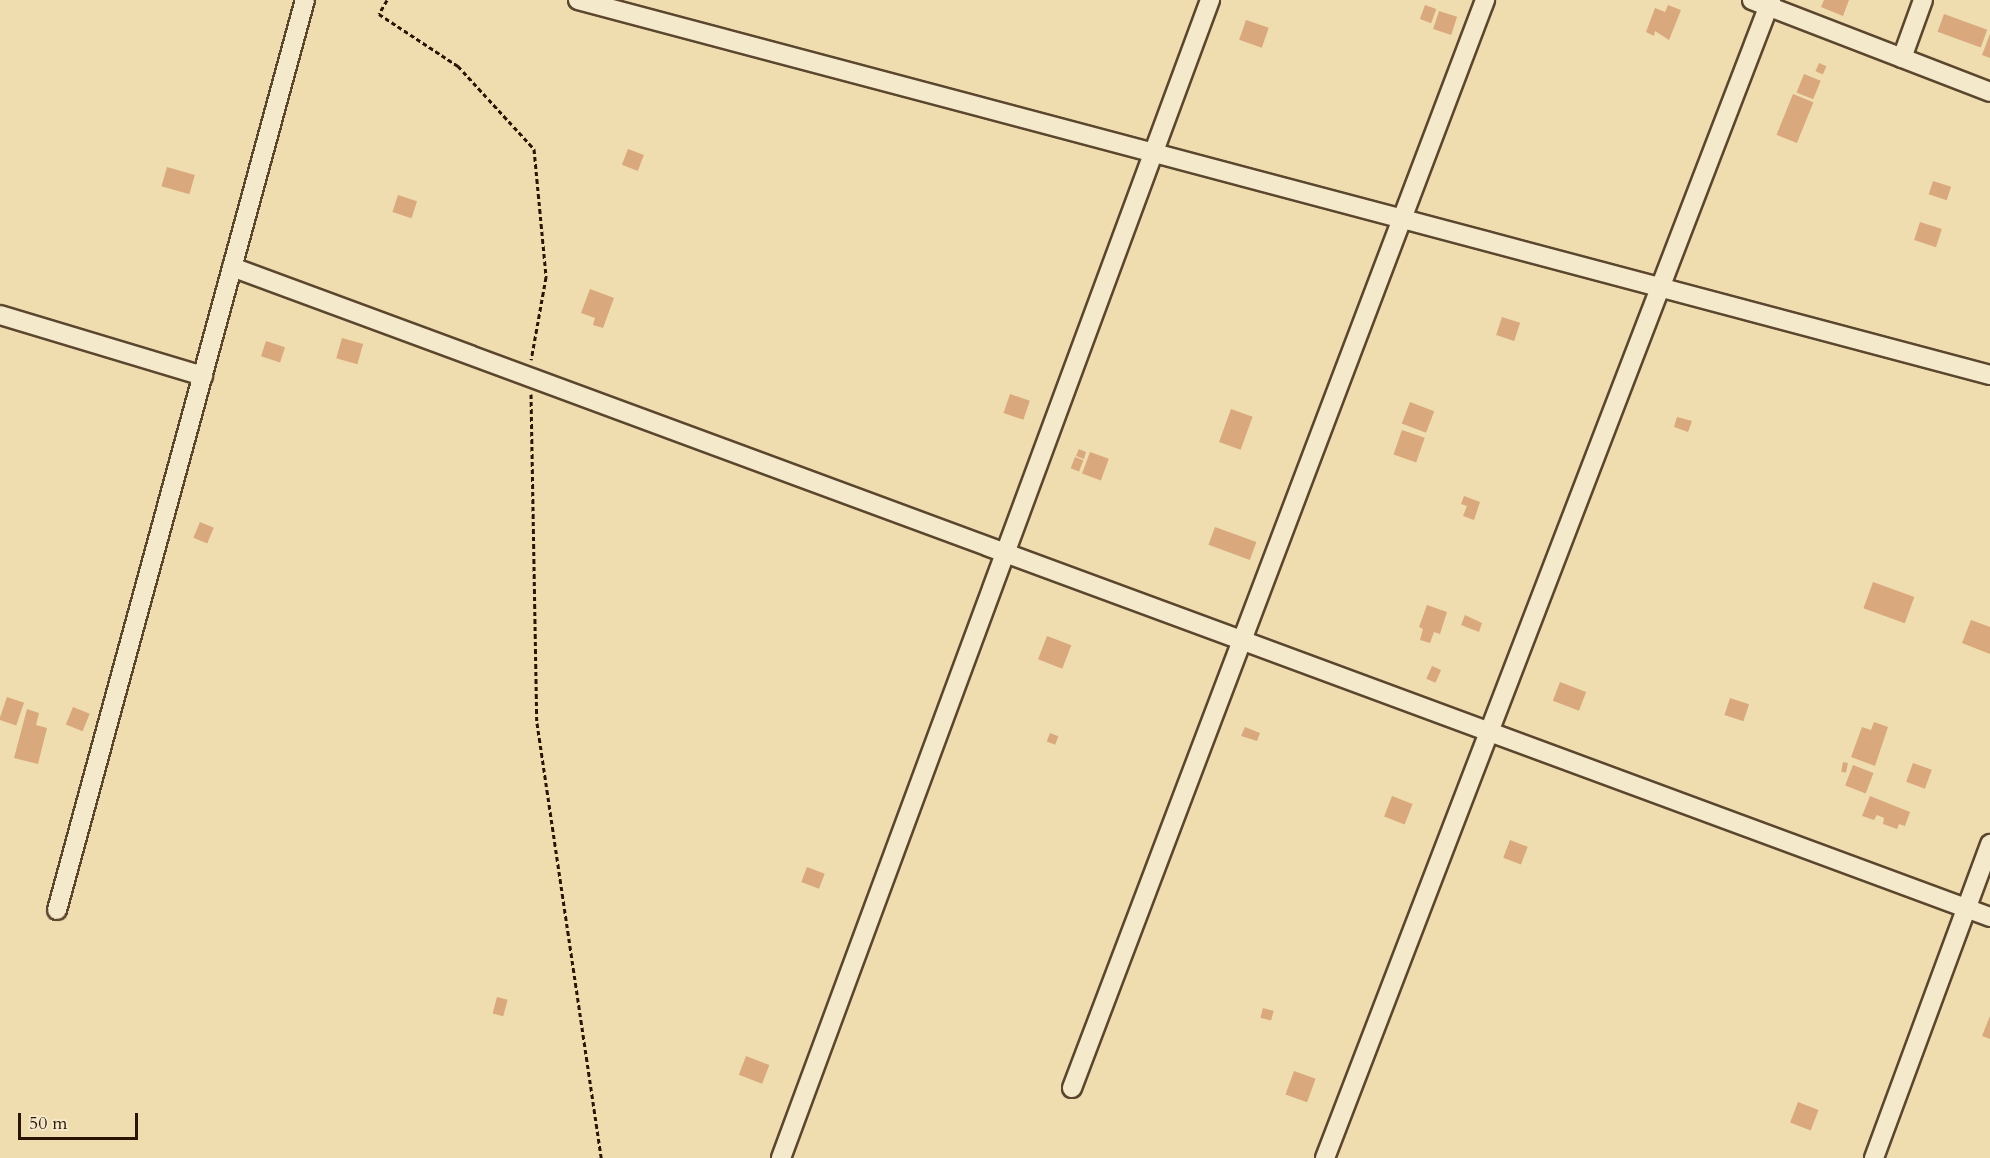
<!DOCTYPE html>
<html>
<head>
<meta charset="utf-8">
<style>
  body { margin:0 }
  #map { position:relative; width:1990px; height:1158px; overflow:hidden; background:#efddb0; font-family:Cardo,serif }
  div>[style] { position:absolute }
  .building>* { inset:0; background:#d9a87d; transform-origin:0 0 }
  .path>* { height:3px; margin-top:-1.5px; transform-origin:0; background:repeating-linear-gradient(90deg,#2a1402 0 4.5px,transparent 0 7.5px) }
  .roads { filter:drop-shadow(2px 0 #5b462e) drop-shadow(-2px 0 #5b462e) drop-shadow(0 2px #5b462e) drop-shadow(0 -2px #5b462e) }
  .street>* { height:18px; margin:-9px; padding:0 9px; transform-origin:9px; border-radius:9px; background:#f5e9cc }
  span { translate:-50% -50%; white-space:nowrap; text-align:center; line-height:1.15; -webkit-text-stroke:4.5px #f5e9cc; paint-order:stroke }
  .scale { position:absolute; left:18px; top:1113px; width:120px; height:27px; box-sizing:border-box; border:3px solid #2a1402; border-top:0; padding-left:8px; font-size:18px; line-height:21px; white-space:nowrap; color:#2a1402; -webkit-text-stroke:4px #f5e9cc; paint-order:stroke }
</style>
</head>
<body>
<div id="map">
  <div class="building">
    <i style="clip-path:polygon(1824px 0,1849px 0,1843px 16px,1821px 7px)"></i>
    <i style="left:1425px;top:5px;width:12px;height:15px;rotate:20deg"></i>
    <i style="clip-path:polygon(1668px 5px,1681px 10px,1669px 40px,1655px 31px,1654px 36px,1646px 32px,1655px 8px,1665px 12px)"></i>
    <i style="left:1439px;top:11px;width:19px;height:19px;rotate:18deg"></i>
    <i style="left:1944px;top:14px;width:46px;height:19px;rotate:20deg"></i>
    <i style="left:1246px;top:20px;width:24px;height:21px;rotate:19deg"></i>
    <i style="clip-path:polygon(1990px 34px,1990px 58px,1982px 55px)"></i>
    <i style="left:1819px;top:63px;width:8px;height:9px;rotate:23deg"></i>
    <i style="left:1804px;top:74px;width:18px;height:20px;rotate:22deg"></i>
    <i style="left:1793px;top:94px;width:22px;height:44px;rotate:22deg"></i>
    <i style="left:628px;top:149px;width:17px;height:17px;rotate:21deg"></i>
    <i style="left:167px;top:167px;width:29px;height:20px;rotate:16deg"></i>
    <i style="left:1933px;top:181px;width:19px;height:14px;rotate:18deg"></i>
    <i style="left:398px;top:195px;width:20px;height:18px;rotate:18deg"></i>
    <i style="left:1920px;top:222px;width:23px;height:19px;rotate:18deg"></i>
    <i style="clip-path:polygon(590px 289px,614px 298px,603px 328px,593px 325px,595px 318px,581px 313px)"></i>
    <i style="left:1502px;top:317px;width:19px;height:19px;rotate:18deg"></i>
    <i style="left:342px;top:338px;width:22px;height:21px;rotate:16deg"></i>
    <i style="left:266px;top:341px;width:20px;height:16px;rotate:18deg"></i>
    <i style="left:1010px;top:394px;width:21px;height:20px;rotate:19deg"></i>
    <i style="left:1410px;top:402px;width:26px;height:23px;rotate:21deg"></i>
    <i style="left:1231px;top:409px;width:23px;height:35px;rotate:20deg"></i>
    <i style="clip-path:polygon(1677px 417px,1692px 421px,1688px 432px,1674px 427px)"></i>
    <i style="left:1402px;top:430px;width:24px;height:26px;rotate:19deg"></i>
    <i style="clip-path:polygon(1079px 449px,1086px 452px,1084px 459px,1076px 456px)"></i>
    <i style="left:1090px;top:452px;width:20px;height:23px;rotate:20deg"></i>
    <i style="left:1075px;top:457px;width:9px;height:12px;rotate:21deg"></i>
    <i style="clip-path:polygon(1464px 496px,1480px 502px,1474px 520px,1463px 516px,1467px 506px,1461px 504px)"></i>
    <i style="left:200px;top:522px;width:15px;height:17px;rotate:23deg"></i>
    <i style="left:1215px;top:527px;width:44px;height:19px;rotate:20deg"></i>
    <i style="left:1873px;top:582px;width:44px;height:28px;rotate:20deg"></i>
    <i style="clip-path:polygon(1427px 605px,1447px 612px,1440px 634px,1434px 632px,1430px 643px,1420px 640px,1423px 629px,1419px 627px)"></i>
    <i style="clip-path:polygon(1465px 615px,1482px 623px,1479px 632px,1461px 625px)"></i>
    <i style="clip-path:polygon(1971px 620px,1990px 627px,1990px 654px,1962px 643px)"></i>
    <i style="left:1047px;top:636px;width:26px;height:25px;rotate:21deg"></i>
    <i style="left:1432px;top:666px;width:10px;height:14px;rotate:24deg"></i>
    <i style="left:1560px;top:682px;width:28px;height:20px;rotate:21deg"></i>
    <i style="left:7px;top:697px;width:18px;height:24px;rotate:19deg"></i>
    <i style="left:1730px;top:698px;width:20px;height:18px;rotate:18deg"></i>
    <i style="left:73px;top:707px;width:18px;height:19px;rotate:22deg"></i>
    <i style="clip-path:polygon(27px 709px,39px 713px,36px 725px,47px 728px,38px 764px,14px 758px)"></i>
    <i style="clip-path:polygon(1874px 722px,1888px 727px,1875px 766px,1851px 757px,1862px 727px,1871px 730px)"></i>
    <i style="clip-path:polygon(1245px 727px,1260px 733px,1257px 741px,1241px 736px)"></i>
    <i style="left:1050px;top:733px;width:9px;height:9px;rotate:21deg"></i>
    <i style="left:1843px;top:762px;width:5px;height:10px;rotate:11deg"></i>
    <i style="left:1913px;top:763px;width:20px;height:20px;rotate:20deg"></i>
    <i style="left:1853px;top:765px;width:22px;height:22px;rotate:21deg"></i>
    <i style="left:1392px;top:796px;width:22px;height:22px;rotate:21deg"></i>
    <i style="clip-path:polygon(1870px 796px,1910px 812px,1905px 826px,1899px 824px,1897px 829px,1883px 824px,1884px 818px,1877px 815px,1874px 820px,1862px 816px)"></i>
    <i style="left:1510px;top:840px;width:19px;height:19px;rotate:21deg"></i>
    <i style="left:807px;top:867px;width:19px;height:16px;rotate:21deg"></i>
    <i style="left:497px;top:997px;width:11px;height:17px;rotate:15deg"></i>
    <i style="left:1263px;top:1008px;width:11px;height:10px;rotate:15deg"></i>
    <i style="clip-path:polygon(1990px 1016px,1990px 1039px,1982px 1036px)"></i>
    <i style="left:746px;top:1056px;width:25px;height:20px;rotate:21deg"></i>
    <i style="left:1294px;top:1071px;width:23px;height:25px;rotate:20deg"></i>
    <i style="left:1798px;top:1102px;width:22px;height:22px;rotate:21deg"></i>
  </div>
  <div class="path">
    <i style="left:387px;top:0;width:16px;rotate:120deg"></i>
    <i style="left:379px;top:14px;width:95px;rotate:33.4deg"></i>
    <i style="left:458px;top:66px;width:113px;rotate:47.5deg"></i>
    <i style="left:534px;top:149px;width:129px;rotate:84.6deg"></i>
    <i style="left:546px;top:277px;width:84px;rotate:100.2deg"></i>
    <i style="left:531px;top:394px;width:329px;rotate:89deg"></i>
    <i style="left:537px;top:723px;width:440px;rotate:81.6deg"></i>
  </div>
  <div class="roads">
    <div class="street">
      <i style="left:578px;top:0;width:1461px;rotate:14.87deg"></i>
      <i style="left:1752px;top:0;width:255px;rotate:21.1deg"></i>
      <i style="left:1902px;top:58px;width:62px;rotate:-70.1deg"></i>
      <i style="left:232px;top:267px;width:1874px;rotate:20.29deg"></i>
      <i style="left:0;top:315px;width:212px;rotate:16.7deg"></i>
      <i style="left:57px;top:910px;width:943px;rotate:-74.76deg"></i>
      <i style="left:1072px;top:1088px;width:1164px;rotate:-69.21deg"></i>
      <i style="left:781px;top:1158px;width:1235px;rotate:-69.67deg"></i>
      <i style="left:1325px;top:1158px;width:1241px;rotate:-68.94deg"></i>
      <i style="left:1874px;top:1158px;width:335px;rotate:-69.7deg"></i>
    </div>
  </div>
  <div class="scale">50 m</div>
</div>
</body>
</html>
